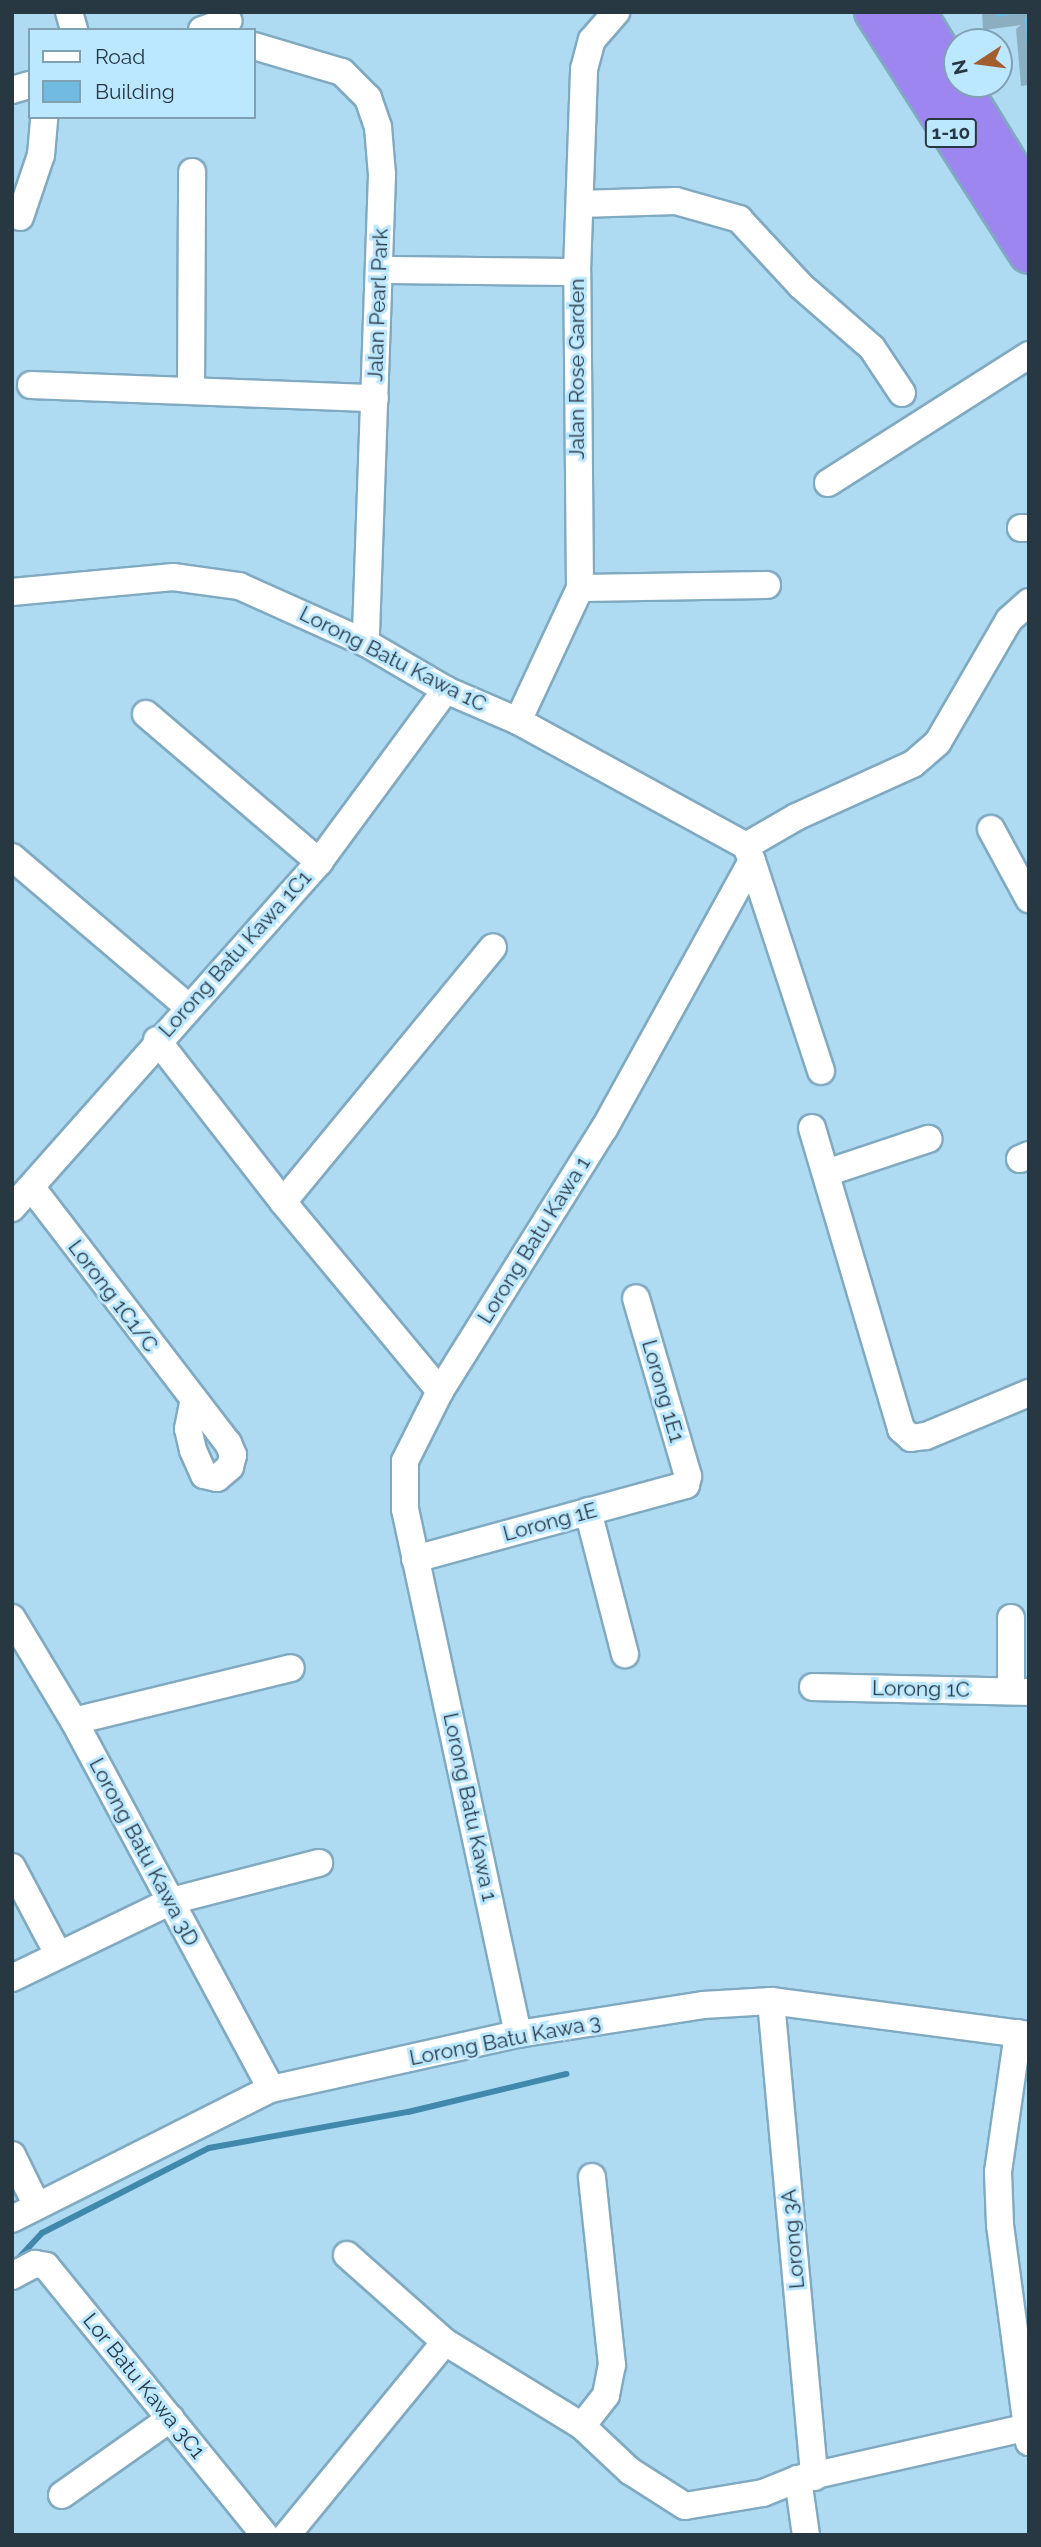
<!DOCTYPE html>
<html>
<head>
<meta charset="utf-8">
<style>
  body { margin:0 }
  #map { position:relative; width:1041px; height:2547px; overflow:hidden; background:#aedaf2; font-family:Raleway,sans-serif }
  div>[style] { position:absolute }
  .shadow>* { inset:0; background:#0003 }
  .stream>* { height:6px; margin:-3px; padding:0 3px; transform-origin:3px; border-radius:3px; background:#4089ad }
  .building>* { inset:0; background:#72bbe0 }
  .roads { filter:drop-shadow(2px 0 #80aac1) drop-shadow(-2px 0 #80aac1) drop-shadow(0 2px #80aac1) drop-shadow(0 -2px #80aac1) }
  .minor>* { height:26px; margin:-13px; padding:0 13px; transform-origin:13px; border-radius:13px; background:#fff }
  .highway>* { height:38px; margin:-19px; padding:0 19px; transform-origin:19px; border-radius:19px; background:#9e86f0 }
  span { translate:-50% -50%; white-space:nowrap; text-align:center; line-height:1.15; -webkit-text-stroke:6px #bbe7ff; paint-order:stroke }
  .shield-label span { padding:2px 5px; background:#bbe7ff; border:2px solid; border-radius:5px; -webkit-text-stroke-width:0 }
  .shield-label { font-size:19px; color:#273842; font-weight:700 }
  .street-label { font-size:21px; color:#273842 }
  .frame { position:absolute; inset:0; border:14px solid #273842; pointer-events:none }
  .legend { position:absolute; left:28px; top:28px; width:228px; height:91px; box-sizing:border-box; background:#bbe7ff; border:2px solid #80a1b3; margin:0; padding:9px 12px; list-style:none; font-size:21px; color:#273842 }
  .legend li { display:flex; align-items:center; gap:14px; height:35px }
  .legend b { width:35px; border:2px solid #80a1b3 }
  .north { position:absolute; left:943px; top:28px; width:70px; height:70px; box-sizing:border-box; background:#bbe7ff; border:2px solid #80a1b3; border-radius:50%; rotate:257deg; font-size:19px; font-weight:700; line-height:28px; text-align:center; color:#273842 }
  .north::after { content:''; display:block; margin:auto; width:24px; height:32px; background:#a35e30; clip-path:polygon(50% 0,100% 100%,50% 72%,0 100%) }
</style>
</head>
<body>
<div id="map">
  <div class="shadow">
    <i style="clip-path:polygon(982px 12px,1029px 12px,1029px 85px,1021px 86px,1016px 29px,1021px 25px,983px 30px)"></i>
  </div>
  <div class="stream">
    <i style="left:14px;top:2263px;width:41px;rotate:-47deg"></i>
    <i style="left:42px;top:2233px;width:187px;rotate:-27deg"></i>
    <i style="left:209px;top:2148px;width:202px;rotate:-10.3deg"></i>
    <i style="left:408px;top:2112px;width:163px;rotate:-13.5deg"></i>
  </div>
  <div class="building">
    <i style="clip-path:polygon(996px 12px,1017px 12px,1017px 14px,996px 17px)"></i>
    <i style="clip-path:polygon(1024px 18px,1029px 18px,1029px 46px,1027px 46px)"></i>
  </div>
  <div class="roads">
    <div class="minor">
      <i style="left:69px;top:12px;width:19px;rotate:74deg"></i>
      <i style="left:202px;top:30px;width:28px;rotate:-19deg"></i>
      <i style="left:254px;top:46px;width:92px;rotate:16.5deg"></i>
      <i style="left:342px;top:72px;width:37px;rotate:45deg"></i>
      <i style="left:368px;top:98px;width:31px;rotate:71deg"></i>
      <i style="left:378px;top:127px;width:48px;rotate:85.2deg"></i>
      <i style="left:382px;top:175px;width:468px;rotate:92deg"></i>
      <i style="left:12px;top:90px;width:19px;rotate:-16deg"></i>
      <i style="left:580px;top:204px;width:96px;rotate:-1.8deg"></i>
      <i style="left:676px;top:201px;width:66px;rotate:15.9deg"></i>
      <i style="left:739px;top:219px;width:91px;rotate:47.2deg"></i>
      <i style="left:801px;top:286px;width:94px;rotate:41.1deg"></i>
      <i style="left:872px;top:348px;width:54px;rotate:56.3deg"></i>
      <i style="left:20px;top:217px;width:65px;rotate:-71.3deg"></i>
      <i style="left:41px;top:155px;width:38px;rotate:-85deg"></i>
      <i style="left:380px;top:270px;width:197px;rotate:0.6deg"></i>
      <i style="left:31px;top:385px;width:344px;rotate:2.2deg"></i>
      <i style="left:191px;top:389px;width:217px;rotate:-89.7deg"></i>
      <i style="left:828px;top:483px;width:238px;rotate:-32.5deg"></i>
      <i style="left:1021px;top:528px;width:8px"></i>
      <i style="left:580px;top:588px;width:187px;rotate:-0.9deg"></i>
      <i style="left:12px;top:592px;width:162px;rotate:-5.3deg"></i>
      <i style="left:173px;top:577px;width:67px;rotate:7.8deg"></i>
      <i style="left:239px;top:586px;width:139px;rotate:24.2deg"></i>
      <i style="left:366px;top:643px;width:93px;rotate:30.4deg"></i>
      <i style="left:446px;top:690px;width:78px;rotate:23.3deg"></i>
      <i style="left:518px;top:721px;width:260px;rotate:28.7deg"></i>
      <i style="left:146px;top:714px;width:228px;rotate:40.5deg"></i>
      <i style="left:518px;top:721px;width:147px;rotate:-65deg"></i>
      <i style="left:580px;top:588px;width:316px;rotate:-90.5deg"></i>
      <i style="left:577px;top:272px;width:203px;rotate:-88deg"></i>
      <i style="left:584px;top:69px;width:30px;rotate:-75deg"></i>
      <i style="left:592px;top:40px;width:37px;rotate:-49deg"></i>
      <i style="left:991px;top:829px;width:80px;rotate:61.5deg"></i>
      <i style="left:12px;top:857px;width:231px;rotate:40.4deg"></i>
      <i style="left:752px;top:861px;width:221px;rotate:71.8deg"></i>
      <i style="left:157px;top:1040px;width:205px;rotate:52.1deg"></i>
      <i style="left:283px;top:1202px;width:246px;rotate:50.3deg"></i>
      <i style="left:812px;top:1128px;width:314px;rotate:73.5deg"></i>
      <i style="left:901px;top:1429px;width:13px;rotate:42deg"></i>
      <i style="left:911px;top:1438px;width:15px;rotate:-8deg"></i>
      <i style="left:926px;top:1436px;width:112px;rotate:-22.7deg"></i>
      <i style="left:1020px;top:1159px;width:10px;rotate:-24deg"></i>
      <i style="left:826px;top:1173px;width:108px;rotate:-18.4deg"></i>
      <i style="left:32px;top:1188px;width:322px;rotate:52.5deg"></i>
      <i style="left:228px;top:1443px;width:13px;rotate:67deg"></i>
      <i style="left:233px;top:1455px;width:12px;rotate:104deg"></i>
      <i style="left:230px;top:1467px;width:17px;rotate:140deg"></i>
      <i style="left:217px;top:1478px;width:13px;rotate:-167deg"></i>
      <i style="left:204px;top:1475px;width:27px;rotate:-114deg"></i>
      <i style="left:193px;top:1450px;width:22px;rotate:-103deg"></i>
      <i style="left:188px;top:1429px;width:26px;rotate:-79deg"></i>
      <i style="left:283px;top:1202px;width:330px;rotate:-50.5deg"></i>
      <i style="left:12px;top:1208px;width:463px;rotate:-48.4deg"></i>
      <i style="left:319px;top:862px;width:214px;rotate:-53.6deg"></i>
      <i style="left:588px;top:1511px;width:148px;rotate:75.5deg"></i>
      <i style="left:415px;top:1559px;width:281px;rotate:-15.3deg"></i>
      <i style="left:686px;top:1485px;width:9px;rotate:-77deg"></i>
      <i style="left:688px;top:1476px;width:185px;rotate:-106.3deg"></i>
      <i style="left:12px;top:1618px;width:120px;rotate:59deg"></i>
      <i style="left:74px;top:1721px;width:417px;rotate:61.8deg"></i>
      <i style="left:1011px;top:1618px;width:73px;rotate:90deg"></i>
      <i style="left:813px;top:1687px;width:216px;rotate:1.3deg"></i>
      <i style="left:74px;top:1721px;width:223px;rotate:-13.7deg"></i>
      <i style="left:12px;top:1867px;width:98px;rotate:62.1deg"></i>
      <i style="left:12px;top:1978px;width:177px;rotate:-25.8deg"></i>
      <i style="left:171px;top:1901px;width:153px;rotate:-14.4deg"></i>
      <i style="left:771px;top:2001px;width:478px;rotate:84.8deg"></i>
      <i style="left:1018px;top:2033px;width:140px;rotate:98.2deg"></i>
      <i style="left:998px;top:2172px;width:53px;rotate:87.8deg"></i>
      <i style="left:1000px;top:2225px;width:219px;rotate:82.4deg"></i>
      <i style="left:518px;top:2034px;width:537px;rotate:-102.15deg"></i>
      <i style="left:405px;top:1509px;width:48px;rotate:-90deg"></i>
      <i style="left:405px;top:1461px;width:78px;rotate:-63.4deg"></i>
      <i style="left:440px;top:1391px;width:309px;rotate:-58deg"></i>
      <i style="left:604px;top:1129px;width:306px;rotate:-61.1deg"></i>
      <i style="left:752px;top:861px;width:16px;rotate:-112deg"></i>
      <i style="left:746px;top:846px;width:58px;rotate:-30.1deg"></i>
      <i style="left:796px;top:817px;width:128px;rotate:-24.4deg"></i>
      <i style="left:913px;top:764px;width:33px;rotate:-41deg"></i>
      <i style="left:938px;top:742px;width:141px;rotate:-59.8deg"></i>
      <i style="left:1009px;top:620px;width:27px;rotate:-42deg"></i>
      <i style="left:12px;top:2155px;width:57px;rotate:63.9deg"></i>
      <i style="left:12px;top:2219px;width:290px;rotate:-26.7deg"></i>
      <i style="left:271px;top:2089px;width:253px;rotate:-12.6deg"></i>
      <i style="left:518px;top:2034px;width:187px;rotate:-8.9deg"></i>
      <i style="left:703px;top:2005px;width:68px;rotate:-3.4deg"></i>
      <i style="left:771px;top:2001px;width:260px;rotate:7.5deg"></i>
      <i style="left:347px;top:2255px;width:131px;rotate:41.6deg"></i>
      <i style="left:445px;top:2342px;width:161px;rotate:31.5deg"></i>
      <i style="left:582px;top:2426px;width:66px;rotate:43.2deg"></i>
      <i style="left:630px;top:2471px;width:65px;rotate:32.5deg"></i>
      <i style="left:685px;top:2506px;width:79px;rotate:-9.5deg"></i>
      <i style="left:763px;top:2493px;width:38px;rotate:-22deg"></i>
      <i style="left:798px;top:2479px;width:237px;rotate:-12.7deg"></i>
      <i style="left:12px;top:2276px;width:26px;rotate:-28deg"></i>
      <i style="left:35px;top:2264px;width:11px;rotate:10deg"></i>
      <i style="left:46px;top:2266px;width:347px;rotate:50.9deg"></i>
      <i style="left:582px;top:2426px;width:39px;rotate:-52deg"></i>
      <i style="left:606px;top:2395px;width:31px;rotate:-79deg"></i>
      <i style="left:612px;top:2365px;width:189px;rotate:-96.1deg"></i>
      <i style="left:798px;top:2479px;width:57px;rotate:81.9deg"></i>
      <i style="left:62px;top:2495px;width:133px;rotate:-35.2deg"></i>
      <i style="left:287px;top:2535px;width:249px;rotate:-50.7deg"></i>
    </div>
    <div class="highway">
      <i style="left:874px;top:12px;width:287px;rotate:57.4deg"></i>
      <i style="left:916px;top:12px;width:79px;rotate:58.9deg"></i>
      <i style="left:959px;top:84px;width:134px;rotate:58.4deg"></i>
    </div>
  </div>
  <div class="shield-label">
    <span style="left:951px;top:133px">1-10</span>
  </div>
  <div class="street-label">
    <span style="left:378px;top:305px;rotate:-88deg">Jalan Pearl Park</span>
    <span style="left:577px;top:369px;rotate:-90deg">Jalan Rose Garden</span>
    <span style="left:393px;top:659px;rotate:27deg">Lorong Batu Kawa 1C</span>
    <span style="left:235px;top:954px;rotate:-48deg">Lorong Batu Kawa 1C1</span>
    <span style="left:534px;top:1240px;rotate:-58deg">Lorong Batu Kawa 1</span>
    <span style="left:113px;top:1296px;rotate:53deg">Lorong 1C1/C</span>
    <span style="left:663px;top:1391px;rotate:74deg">Lorong 1E1</span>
    <span style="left:550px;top:1522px;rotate:-15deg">Lorong 1E</span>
    <span style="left:921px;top:1689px;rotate:1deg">Lorong 1C</span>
    <span style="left:470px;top:1807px;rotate:78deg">Lorong Batu Kawa 1</span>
    <span style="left:144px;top:1852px;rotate:62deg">Lorong Batu Kawa 3D</span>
    <span style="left:505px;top:2040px;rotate:-11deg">Lorong Batu Kawa 3</span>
    <span style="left:793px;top:2239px;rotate:-95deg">Lorong 3A</span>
    <span style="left:144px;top:2386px;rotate:51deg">Lor Batu Kawa 3C1</span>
  </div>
  <div class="frame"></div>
  <ul class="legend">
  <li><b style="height:9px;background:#fff"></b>Road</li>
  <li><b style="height:19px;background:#72bbe0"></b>Building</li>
  </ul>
  <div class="north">N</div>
</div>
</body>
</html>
